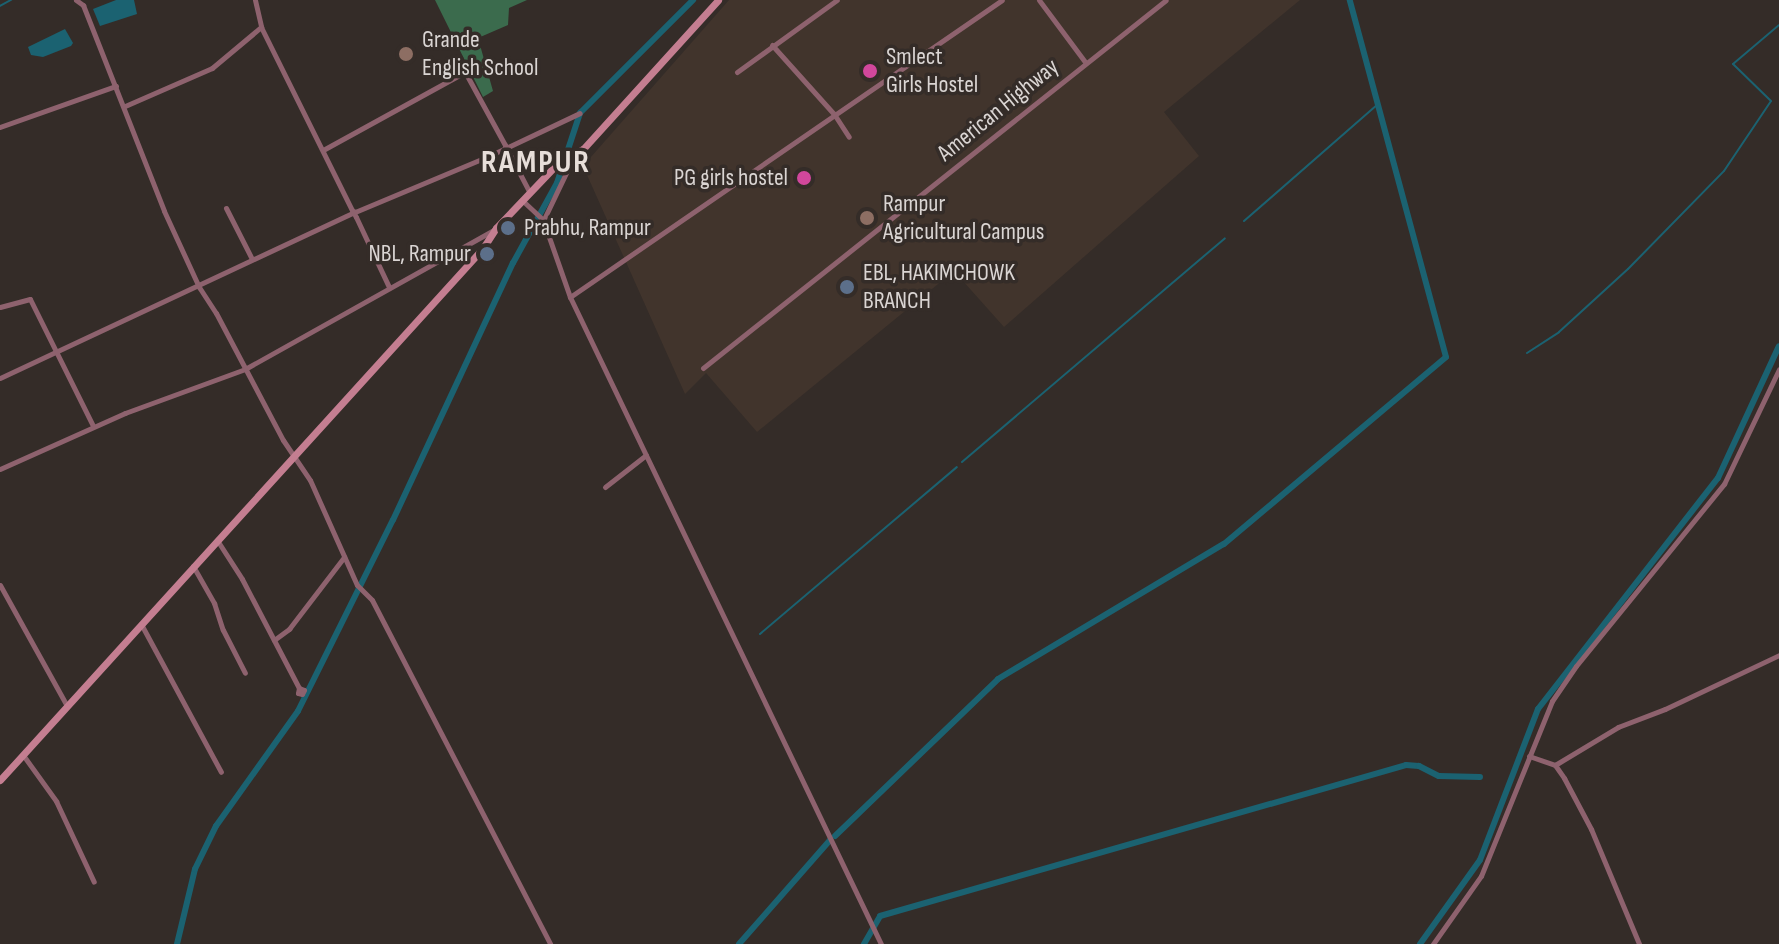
<!DOCTYPE html>
<html>
<head>
<meta charset="utf-8">
<style>
  body { margin:0 }
  #map { position:relative; width:1779px; height:944px; overflow:hidden; background:#342c28; font-family:"Sofia Sans Condensed",sans-serif }
  div>[style] { position:absolute }
  .built>* { inset:0; background:#41342c }
  .forest>* { inset:0; background:#3b6b4d }
  .water>* { inset:0; background:#1b6271 }
  .stream>* { height:2px; margin:-1px; padding:0 1px; transform-origin:1px; border-radius:1px; background:#1b6271 }
  .canal>* { height:6px; margin:-3px; padding:0 3px; transform-origin:3px; border-radius:3px; background:#1b6271 }
  .minor>* { height:5px; margin:-2.5px; padding:0 2.5px; transform-origin:2.5px; border-radius:2.5px; background:#8e626e }
  .secondary>* { height:7px; margin:-3.5px; padding:0 3.5px; transform-origin:3.5px; border-radius:3.5px; background:#c47e91 }
  .minor-bridge>* { height:5px; margin:-2.5px; padding:0 2.5px; transform-origin:2.5px; border-radius:2.5px; background:#8e626e }
  .dots>* { width:22px; height:22px; translate:-50% -50%; box-sizing:border-box; border:4px solid #342c28; border-radius:50% }
  span { translate:-50% -50%; white-space:nowrap; text-align:center; line-height:1.15; -webkit-text-stroke:7px #342c28; paint-order:stroke }
  .poi-label { font-size:24px; color:#dad5d3 }
  .left { translate:0 -50%; text-align:left }
  .right { translate:-100% -50%; text-align:right }
  .street-label { font-size:24px; color:#dad5d3 }
  .district-label { font-size:32px; color:#e7ded9; font-weight:700; letter-spacing:2px }
</style>
</head>
<body>
<div id="map">
  <div class="built">
    <i style="clip-path:polygon(729px 0,1300px 0,1164px 112px,1199px 156px,1004px 327px,954px 271px,757px 432px,706px 373px,685px 394px,583px 166px)"></i>
  </div>
  <div class="forest">
    <i style="clip-path:polygon(435px 0,527px 0,509px 8px,508px 25px,478px 38px,493px 91px,483px 97px)"></i>
  </div>
  <div class="water">
    <i style="clip-path:polygon(116px 0,134px 0,137px 14px,100px 26px,93px 9px)"></i>
    <i style="clip-path:polygon(65px 29px,73px 43px,71px 46px,43px 57px,31px 55px,28px 47px)"></i>
  </div>
  <div class="stream">
    <i style="left:0;top:6px;width:13px;rotate:-29deg"></i>
    <i style="left:1244px;top:221px;width:176px;rotate:-41.1deg"></i>
    <i style="left:1527px;top:353px;width:38px;rotate:-33deg"></i>
    <i style="left:1559px;top:332px;width:93px;rotate:-42.4deg"></i>
    <i style="left:1628px;top:269px;width:137px;rotate:-45.6deg"></i>
    <i style="left:1724px;top:171px;width:84px;rotate:-56.1deg"></i>
    <i style="left:1771px;top:101px;width:53px;rotate:-135.8deg"></i>
    <i style="left:1733px;top:64px;width:60px;rotate:-40.3deg"></i>
    <i style="left:962px;top:462px;width:345px;rotate:-40.4deg"></i>
    <i style="left:760px;top:634px;width:258px;rotate:-40.3deg"></i>
  </div>
  <div class="canal">
    <i style="left:835px;top:836px;width:226px;rotate:-43.9deg"></i>
    <i style="left:998px;top:679px;width:263px;rotate:-30.9deg"></i>
    <i style="left:1224px;top:544px;width:290px;rotate:-40.1deg"></i>
    <i style="left:1446px;top:357px;width:370px;rotate:-105.1deg"></i>
    <i style="left:177px;top:944px;width:77px;rotate:-76.5deg"></i>
    <i style="left:195px;top:869px;width:48px;rotate:-64deg"></i>
    <i style="left:216px;top:826px;width:141px;rotate:-54.5deg"></i>
    <i style="left:298px;top:711px;width:213px;rotate:-63.6deg"></i>
    <i style="left:393px;top:520px;width:284px;rotate:-65deg"></i>
    <i style="left:513px;top:263px;width:91px;rotate:-61.2deg"></i>
    <i style="left:557px;top:183px;width:74px;rotate:-71.8deg"></i>
    <i style="left:580px;top:113px;width:160px;rotate:-45deg"></i>
    <i style="left:739px;top:944px;width:138px;rotate:-48.8deg"></i>
    <i style="left:864px;top:944px;width:32px;rotate:-60deg"></i>
    <i style="left:880px;top:916px;width:547px;rotate:-16.02deg"></i>
    <i style="left:1406px;top:765px;width:13px;rotate:4deg"></i>
    <i style="left:1419px;top:766px;width:22px;rotate:27deg"></i>
    <i style="left:1439px;top:776px;width:41px;rotate:1.4deg"></i>
    <i style="left:1420px;top:944px;width:103px;rotate:-54.5deg"></i>
    <i style="left:1480px;top:860px;width:162px;rotate:-69deg"></i>
    <i style="left:1538px;top:709px;width:293px;rotate:-52.1deg"></i>
    <i style="left:1718px;top:478px;width:145px;rotate:-65.2deg"></i>
  </div>
  <div class="minor">
    <i style="left:76px;top:0;width:9px;rotate:36deg"></i>
    <i style="left:83px;top:5px;width:221px;rotate:68.5deg"></i>
    <i style="left:164px;top:211px;width:84px;rotate:65.3deg"></i>
    <i style="left:199px;top:287px;width:31px;rotate:57deg"></i>
    <i style="left:216px;top:313px;width:144px;rotate:62.2deg"></i>
    <i style="left:283px;top:440px;width:48px;rotate:56deg"></i>
    <i style="left:310px;top:480px;width:115px;rotate:65.9deg"></i>
    <i style="left:357px;top:585px;width:21px;rotate:45deg"></i>
    <i style="left:372px;top:600px;width:387px;rotate:62.6deg"></i>
    <i style="left:255px;top:0;width:28px;rotate:77deg"></i>
    <i style="left:261px;top:27px;width:204px;rotate:63.6deg"></i>
    <i style="left:1039px;top:0;width:77px;rotate:53.4deg"></i>
    <i style="left:772px;top:45px;width:93px;rotate:48.1deg"></i>
    <i style="left:834px;top:114px;width:27px;rotate:57deg"></i>
    <i style="left:737px;top:72px;width:123px;rotate:-35.8deg"></i>
    <i style="left:125px;top:106px;width:95px;rotate:-23.6deg"></i>
    <i style="left:212px;top:68px;width:64px;rotate:-39.9deg"></i>
    <i style="left:0;top:127px;width:123px;rotate:-19.5deg"></i>
    <i style="left:323px;top:150px;width:162px;rotate:-28.8deg"></i>
    <i style="left:465px;top:72px;width:83px;rotate:61.3deg"></i>
    <i style="left:508px;top:151px;width:47px;rotate:62.4deg"></i>
    <i style="left:524px;top:202px;width:26px;rotate:43deg"></i>
    <i style="left:543px;top:220px;width:82px;rotate:70.7deg"></i>
    <i style="left:570px;top:297px;width:718px;rotate:64.33deg"></i>
    <i style="left:226px;top:208px;width:57px;rotate:63deg"></i>
    <i style="left:356px;top:217px;width:77px;rotate:64.8deg"></i>
    <i style="left:544px;top:219px;width:70px;rotate:-64.5deg"></i>
    <i style="left:570px;top:297px;width:524px;rotate:-34.51deg"></i>
    <i style="left:0;top:307px;width:31px;rotate:-15deg"></i>
    <i style="left:30px;top:299px;width:142px;rotate:63.6deg"></i>
    <i style="left:703px;top:368px;width:591px;rotate:-38.48deg"></i>
    <i style="left:0;top:378px;width:392px;rotate:-25.1deg"></i>
    <i style="left:355px;top:212px;width:147px;rotate:-22.7deg"></i>
    <i style="left:491px;top:155px;width:98px;rotate:-25.3deg"></i>
    <i style="left:0;top:469px;width:137px;rotate:-24.1deg"></i>
    <i style="left:125px;top:413px;width:128px;rotate:-20.1deg"></i>
    <i style="left:245px;top:369px;width:287px;rotate:-29.2deg"></i>
    <i style="left:605px;top:487px;width:52px;rotate:-38deg"></i>
    <i style="left:217px;top:540px;width:46px;rotate:57.3deg"></i>
    <i style="left:242px;top:579px;width:123px;rotate:62.4deg"></i>
    <i style="left:193px;top:566px;width:43px;rotate:60.4deg"></i>
    <i style="left:214px;top:603px;width:28px;rotate:72deg"></i>
    <i style="left:223px;top:630px;width:48px;rotate:62.9deg"></i>
    <i style="left:0;top:585px;width:136px;rotate:61deg"></i>
    <i style="left:141px;top:624px;width:168px;rotate:61.6deg"></i>
    <i style="left:274px;top:640px;width:19px;rotate:-36deg"></i>
    <i style="left:289px;top:629px;width:91px;rotate:-52.6deg"></i>
    <i style="left:299px;top:688px;width:5px;rotate:22deg"></i>
    <i style="left:304px;top:690px;width:4px;rotate:117deg"></i>
    <i style="left:302px;top:694px;width:4px;rotate:-166deg"></i>
    <i style="left:298px;top:693px;width:5px;rotate:-79deg"></i>
    <i style="left:23px;top:755px;width:57px;rotate:54.3deg"></i>
    <i style="left:56px;top:801px;width:89px;rotate:64.9deg"></i>
    <i style="left:1529px;top:756px;width:28px;rotate:19deg"></i>
    <i style="left:1555px;top:765px;width:16px;rotate:55deg"></i>
    <i style="left:1564px;top:778px;width:58px;rotate:62.1deg"></i>
    <i style="left:1591px;top:829px;width:125px;rotate:67.3deg"></i>
    <i style="left:1555px;top:765px;width:74px;rotate:-31.1deg"></i>
    <i style="left:1618px;top:727px;width:50px;rotate:-21deg"></i>
    <i style="left:1665px;top:709px;width:126px;rotate:-25.3deg"></i>
    <i style="left:1433px;top:944px;width:83px;rotate:-54.8deg"></i>
    <i style="left:1481px;top:876px;width:189px;rotate:-67.9deg"></i>
    <i style="left:1552px;top:701px;width:42px;rotate:-55.6deg"></i>
    <i style="left:1576px;top:666px;width:235px;rotate:-50.9deg"></i>
    <i style="left:1724px;top:484px;width:127px;rotate:-64.4deg"></i>
  </div>
  <div class="secondary">
    <i style="left:0;top:780px;width:719px;rotate:-47.76deg"></i>
    <i style="left:483px;top:248px;width:24px;rotate:-57deg"></i>
    <i style="left:496px;top:228px;width:87px;rotate:-46.4deg"></i>
    <i style="left:556px;top:165px;width:31px;rotate:-31deg"></i>
    <i style="left:583px;top:149px;width:201px;rotate:-47.8deg"></i>
  </div>
  <div class="minor-bridge">
    <i style="left:505px;top:145px;width:7px;rotate:63deg"></i>
    <i style="left:352px;top:210px;width:8px;rotate:60deg"></i>
  </div>
  <div class="dots">
    <i style="left:406px;top:54px;background:#8d6e63"></i>
    <i style="left:870px;top:71px;background:#d1479c"></i>
    <i style="left:804px;top:178px;background:#d1479c"></i>
    <i style="left:867px;top:218px;background:#8d6e63"></i>
    <i style="left:508px;top:228px;background:#5c6f8a"></i>
    <i style="left:487px;top:254px;background:#5c6f8a"></i>
    <i style="left:847px;top:287px;background:#5c6f8a"></i>
  </div>
  <div class="poi-label">
    <span class="left" style="left:422px;top:54px">Grande<br>English School</span>
    <span class="left" style="left:886px;top:71px">Smlect<br>Girls Hostel</span>
    <span class="right" style="left:788px;top:178px">PG girls hostel</span>
    <span class="left" style="left:883px;top:218px">Rampur<br>Agricultural Campus</span>
    <span class="left" style="left:524px;top:228px">Prabhu, Rampur</span>
    <span class="right" style="left:471px;top:254px">NBL, Rampur</span>
    <span class="left" style="left:863px;top:287px">EBL, HAKIMCHOWK<br>BRANCH</span>
  </div>
  <div class="street-label">
    <span style="left:998px;top:110px;rotate:-39deg">American Highway</span>
  </div>
  <div class="district-label">
    <span style="left:536px;top:163px">RAMPUR</span>
  </div>
</div>
</body>
</html>
